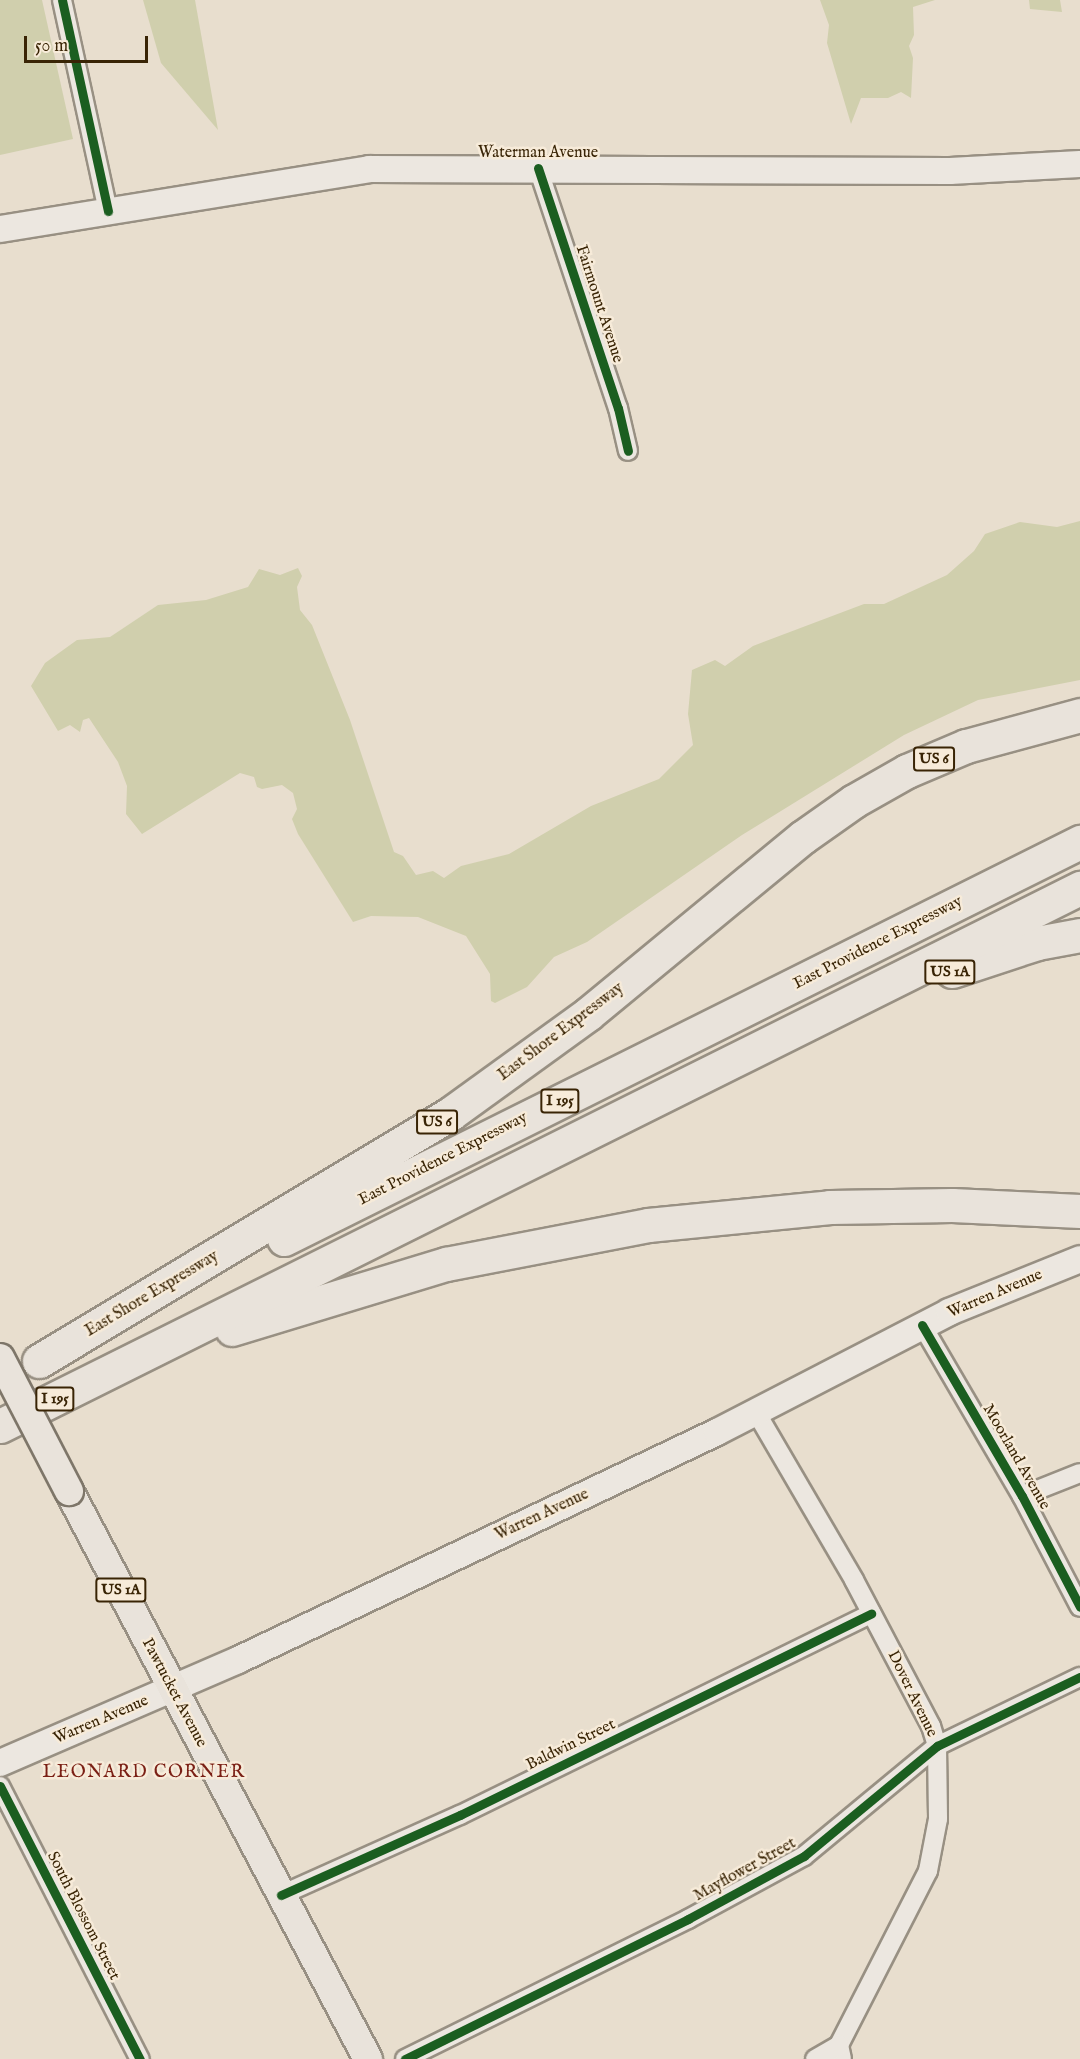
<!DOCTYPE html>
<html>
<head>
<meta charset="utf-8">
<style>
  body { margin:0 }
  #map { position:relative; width:1080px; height:2059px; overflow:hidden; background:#e8dece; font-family:"IM FELL English",serif }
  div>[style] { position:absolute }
  .green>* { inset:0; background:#d0cfad }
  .roads { filter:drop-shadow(2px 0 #989083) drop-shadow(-2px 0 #989083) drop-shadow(0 2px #989083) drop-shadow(0 -2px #989083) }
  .minor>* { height:18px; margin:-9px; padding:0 9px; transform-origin:9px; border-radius:9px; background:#ece7e0 }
  .secondary>* { height:26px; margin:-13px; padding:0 13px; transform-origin:13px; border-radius:13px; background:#ece7e0 }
  .primary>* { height:28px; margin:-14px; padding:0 14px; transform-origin:14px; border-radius:14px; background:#e9e3db }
  .motorway>* { height:33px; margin:-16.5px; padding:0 16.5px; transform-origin:16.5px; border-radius:16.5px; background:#e9e3db }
  .bridges { filter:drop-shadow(2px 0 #7e7669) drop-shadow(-2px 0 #7e7669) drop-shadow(0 2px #7e7669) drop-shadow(0 -2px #7e7669) }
  .primary-bridge>* { height:28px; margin:-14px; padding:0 14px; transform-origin:14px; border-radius:14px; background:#e9e3db }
  .cycleway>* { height:9px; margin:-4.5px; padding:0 4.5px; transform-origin:4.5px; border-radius:4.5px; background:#1b5e20 }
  span { translate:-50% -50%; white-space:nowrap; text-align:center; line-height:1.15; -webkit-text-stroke:5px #f7ebd9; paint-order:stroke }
  .shield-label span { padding:2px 4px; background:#f7ebd9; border:2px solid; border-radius:4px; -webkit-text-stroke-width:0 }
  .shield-label { font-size:15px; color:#392405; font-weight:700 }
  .street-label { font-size:16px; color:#392405 }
  .neighbourhood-label { font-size:18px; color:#7a1f14; letter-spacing:1.5px }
  .scale { position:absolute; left:24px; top:36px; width:124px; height:27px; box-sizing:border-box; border:3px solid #392405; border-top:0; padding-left:8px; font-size:18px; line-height:21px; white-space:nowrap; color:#392405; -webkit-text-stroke:4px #f7ebd9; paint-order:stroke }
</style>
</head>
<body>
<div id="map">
  <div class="green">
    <i style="clip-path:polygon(0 0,42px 0,73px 139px,0 155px)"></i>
    <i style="clip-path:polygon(143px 0,195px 0,218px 130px,161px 63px)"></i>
    <i style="clip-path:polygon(820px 0,935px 0,913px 7px,914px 35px,909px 46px,913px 58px,911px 98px,901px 92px,888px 98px,861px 98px,851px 124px,827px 43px,829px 25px)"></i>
    <i style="clip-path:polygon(1029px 0,1060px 0,1062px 12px,1030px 9px)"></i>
    <i style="clip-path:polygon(1080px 521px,1080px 680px,978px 700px,904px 735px,742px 835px,587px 942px,554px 957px,527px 987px,495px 1003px,491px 1001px,490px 974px,466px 936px,418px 917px,371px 916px,353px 922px,298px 834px,292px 819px,297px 809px,293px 793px,282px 785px,262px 789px,257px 787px,254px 777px,240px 773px,142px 834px,126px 814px,127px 786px,118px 762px,89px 718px,83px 720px,80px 732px,70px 725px,58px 731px,31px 686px,45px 663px,77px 640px,110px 637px,158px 605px,206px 600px,248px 587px,259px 569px,280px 575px,298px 568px,302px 576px,297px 587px,300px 610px,312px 625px,350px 720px,394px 852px,403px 856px,416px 875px,433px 871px,444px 878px,461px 866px,509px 854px,591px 806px,659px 779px,693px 745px,688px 714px,692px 670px,715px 660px,725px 666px,753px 646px,864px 604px,884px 604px,947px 575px,974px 551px,985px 534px,1020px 522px,1057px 527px)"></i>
  </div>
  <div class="roads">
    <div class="minor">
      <i style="left:62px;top:0;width:216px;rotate:77.7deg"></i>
      <i style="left:538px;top:168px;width:253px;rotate:71.6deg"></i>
      <i style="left:618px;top:408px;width:44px;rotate:76.9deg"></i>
      <i style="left:922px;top:1325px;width:198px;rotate:59.7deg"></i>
      <i style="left:1022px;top:1496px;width:125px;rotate:62.4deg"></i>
      <i style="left:756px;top:1412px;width:194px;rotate:59.7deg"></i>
      <i style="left:854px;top:1580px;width:165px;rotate:62.2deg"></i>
      <i style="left:931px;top:1726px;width:21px;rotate:73deg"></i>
      <i style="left:937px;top:1746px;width:73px;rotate:89.2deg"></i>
      <i style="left:938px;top:1819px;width:53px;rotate:100.9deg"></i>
      <i style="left:928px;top:1871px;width:195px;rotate:117.1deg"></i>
      <i style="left:839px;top:2045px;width:14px;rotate:78deg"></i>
      <i style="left:1022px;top:1496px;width:62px;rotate:-21.6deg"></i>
      <i style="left:0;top:1786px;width:307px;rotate:62.9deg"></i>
      <i style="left:281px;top:1895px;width:196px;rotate:-24.1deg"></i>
      <i style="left:460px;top:1815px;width:458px;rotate:-26.1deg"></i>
      <i style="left:405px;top:2059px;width:316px;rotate:-26.3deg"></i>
      <i style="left:688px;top:1919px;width:132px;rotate:-28.5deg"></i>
      <i style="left:804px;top:1856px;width:173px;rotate:-39.6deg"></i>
      <i style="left:937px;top:1746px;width:159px;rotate:-25.8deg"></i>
      <i style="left:815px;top:2059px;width:28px;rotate:-30deg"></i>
    </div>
    <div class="secondary">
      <i style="left:0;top:229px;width:374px;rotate:-9.2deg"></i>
      <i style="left:369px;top:169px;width:581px;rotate:0.2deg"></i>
      <i style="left:950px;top:171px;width:130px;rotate:-3.1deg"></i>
      <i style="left:0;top:1763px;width:259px;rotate:-23.4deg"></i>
      <i style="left:238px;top:1660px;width:530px;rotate:-25.45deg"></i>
      <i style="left:717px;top:1432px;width:261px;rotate:-27.3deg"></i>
      <i style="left:949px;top:1312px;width:141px;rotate:-22deg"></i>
    </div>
    <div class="primary">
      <i style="left:69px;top:1491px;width:642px;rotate:62.24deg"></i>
    </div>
    <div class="motorway">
      <i style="left:952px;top:971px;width:89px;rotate:-18.2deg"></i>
      <i style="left:1037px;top:943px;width:44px;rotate:-10.5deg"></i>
      <i style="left:284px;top:1239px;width:890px;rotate:-26.51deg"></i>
      <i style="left:232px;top:1329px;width:224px;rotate:-16.9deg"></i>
      <i style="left:446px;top:1264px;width:206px;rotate:-10.9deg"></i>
      <i style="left:648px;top:1225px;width:183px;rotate:-5.6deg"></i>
      <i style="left:830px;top:1207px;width:122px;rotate:-0.9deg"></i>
      <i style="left:952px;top:1205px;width:128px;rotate:2.7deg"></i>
      <i style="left:39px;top:1361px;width:480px;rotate:-31deg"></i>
      <i style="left:450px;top:1114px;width:170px;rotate:-35.9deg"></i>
      <i style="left:588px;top:1014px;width:278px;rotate:-39.5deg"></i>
      <i style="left:803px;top:837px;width:62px;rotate:-35.2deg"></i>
      <i style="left:854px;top:801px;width:61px;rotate:-29.5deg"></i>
      <i style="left:907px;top:771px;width:64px;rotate:-23deg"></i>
      <i style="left:966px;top:746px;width:118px;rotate:-15.2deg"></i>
      <i style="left:0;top:1426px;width:1207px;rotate:-26.48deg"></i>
    </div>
  </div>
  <div class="bridges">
    <div class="primary-bridge">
      <i style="left:0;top:1358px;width:150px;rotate:62.6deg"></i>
    </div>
  </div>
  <div class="cycleway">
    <i style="left:62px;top:0;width:216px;rotate:77.7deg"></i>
    <i style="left:538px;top:168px;width:253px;rotate:71.6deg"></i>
    <i style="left:618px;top:408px;width:44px;rotate:76.9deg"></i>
    <i style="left:922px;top:1325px;width:198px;rotate:59.7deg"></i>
    <i style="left:1022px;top:1496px;width:125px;rotate:62.4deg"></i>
    <i style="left:0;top:1786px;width:307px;rotate:62.9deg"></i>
    <i style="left:281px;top:1895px;width:196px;rotate:-24.1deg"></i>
    <i style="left:460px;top:1815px;width:458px;rotate:-26.1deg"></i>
    <i style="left:405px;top:2059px;width:316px;rotate:-26.3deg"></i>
    <i style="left:688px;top:1919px;width:132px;rotate:-28.5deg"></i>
    <i style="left:804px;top:1856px;width:173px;rotate:-39.6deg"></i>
    <i style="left:937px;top:1746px;width:159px;rotate:-25.8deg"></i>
  </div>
  <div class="shield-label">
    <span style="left:934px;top:759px">US 6</span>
    <span style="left:950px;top:972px">US 1A</span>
    <span style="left:560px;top:1101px">I 195</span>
    <span style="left:437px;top:1122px">US 6</span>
    <span style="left:55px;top:1399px">I 195</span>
    <span style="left:121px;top:1590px">US 1A</span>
  </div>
  <div class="street-label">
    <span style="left:538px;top:153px">Waterman Avenue</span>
    <span style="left:599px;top:304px;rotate:72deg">Fairmount Avenue</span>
    <span style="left:878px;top:943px;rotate:-27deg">East Providence Expressway</span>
    <span style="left:561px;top:1032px;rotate:-37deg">East Shore Expressway</span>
    <span style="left:443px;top:1159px;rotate:-27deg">East Providence Expressway</span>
    <span style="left:152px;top:1294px;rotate:-31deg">East Shore Expressway</span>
    <span style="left:995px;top:1294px;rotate:-23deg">Warren Avenue</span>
    <span style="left:1016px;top:1457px;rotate:60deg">Moorland Avenue</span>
    <span style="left:542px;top:1515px;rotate:-25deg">Warren Avenue</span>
    <span style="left:174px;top:1693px;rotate:62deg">Pawtucket Avenue</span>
    <span style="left:912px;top:1694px;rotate:64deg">Dover Avenue</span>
    <span style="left:101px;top:1720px;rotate:-23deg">Warren Avenue</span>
    <span style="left:571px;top:1745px;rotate:-26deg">Baldwin Street</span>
    <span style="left:745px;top:1870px;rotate:-29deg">Mayflower Street</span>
    <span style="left:83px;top:1916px;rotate:63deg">South Blossom Street</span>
  </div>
  <div class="neighbourhood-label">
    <span style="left:144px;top:1773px">LEONARD CORNER</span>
  </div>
  <div class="scale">50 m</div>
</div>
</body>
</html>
